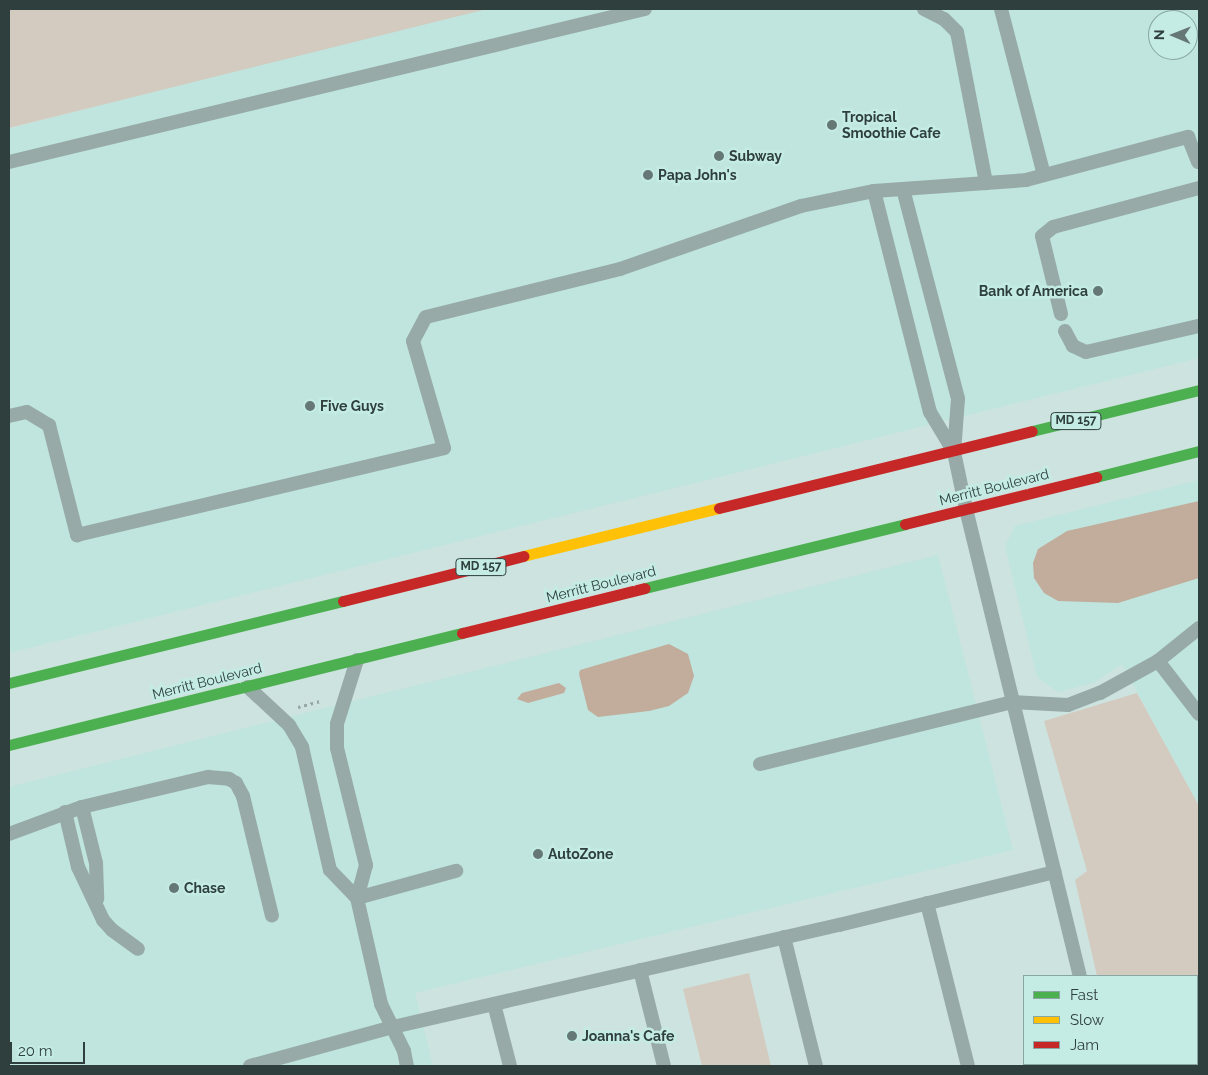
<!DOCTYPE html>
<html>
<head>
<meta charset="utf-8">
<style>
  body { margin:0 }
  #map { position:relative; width:1208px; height:1075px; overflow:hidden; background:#cde3df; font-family:Raleway,sans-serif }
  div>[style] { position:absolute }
  .built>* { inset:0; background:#bfe5de }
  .green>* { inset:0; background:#d3cbc0 }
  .water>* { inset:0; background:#c2ac9b }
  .path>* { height:3px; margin-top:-1.5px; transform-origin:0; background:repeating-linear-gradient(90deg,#96a7a4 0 2.5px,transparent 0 6.5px) }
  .lane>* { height:14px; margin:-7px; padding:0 7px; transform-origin:7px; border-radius:7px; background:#97aaa8 }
  .fast>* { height:11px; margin:-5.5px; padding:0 5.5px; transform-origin:5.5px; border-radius:5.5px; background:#4caf50 }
  .slow>* { height:11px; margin:-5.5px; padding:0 5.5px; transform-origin:5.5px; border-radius:5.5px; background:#ffc107 }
  .jam>* { height:11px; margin:-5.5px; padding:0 5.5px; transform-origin:5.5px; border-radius:5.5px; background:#c62828 }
  .dots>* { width:14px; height:14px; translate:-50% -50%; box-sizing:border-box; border:2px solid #c4ece5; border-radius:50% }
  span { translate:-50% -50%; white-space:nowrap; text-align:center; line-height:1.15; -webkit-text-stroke:5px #c4ece5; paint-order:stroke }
  .shield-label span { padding:1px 4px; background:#c4ece5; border:1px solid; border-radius:4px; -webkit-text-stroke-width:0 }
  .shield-label { font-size:12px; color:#2f3f3d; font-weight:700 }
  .poi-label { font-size:14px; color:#2f3f3d; font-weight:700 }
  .left { translate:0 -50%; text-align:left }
  .right { translate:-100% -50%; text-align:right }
  .street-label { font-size:14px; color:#2f3f3d }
  .frame { position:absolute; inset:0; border:10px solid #2f3f3d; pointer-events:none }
  .legend { position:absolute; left:1023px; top:975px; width:175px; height:90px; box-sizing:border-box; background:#c4ece5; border:1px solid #88a7a2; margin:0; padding:6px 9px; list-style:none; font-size:15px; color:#2f3f3d }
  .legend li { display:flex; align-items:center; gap:10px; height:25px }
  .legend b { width:25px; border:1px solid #88a7a2 }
  .north { position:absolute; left:1148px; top:10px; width:50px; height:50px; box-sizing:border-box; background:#c4ece5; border:1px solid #88a7a2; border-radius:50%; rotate:271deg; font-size:14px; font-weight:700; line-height:20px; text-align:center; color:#2f3f3d }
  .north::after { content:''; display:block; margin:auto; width:18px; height:22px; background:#667876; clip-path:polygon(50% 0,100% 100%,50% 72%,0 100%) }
  .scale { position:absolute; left:10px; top:1042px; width:75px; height:22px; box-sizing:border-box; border:2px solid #2f3f3d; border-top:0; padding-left:6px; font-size:15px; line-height:18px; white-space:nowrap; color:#2f3f3d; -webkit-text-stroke:4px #c4ece5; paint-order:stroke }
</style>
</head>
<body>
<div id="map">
  <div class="built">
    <i style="clip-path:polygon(evenodd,472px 9px,1199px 9px,1199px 358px,9px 653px,9px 129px,472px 9px,1158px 20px,1188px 20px,1188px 50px,1158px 50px,1158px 20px)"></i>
    <i style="clip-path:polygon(1199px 480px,1199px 806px,1122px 664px,1093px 683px,1058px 692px,1037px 677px,1005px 546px,1015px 526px)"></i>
    <i style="clip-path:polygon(938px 555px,1013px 850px,415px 993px,433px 1066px,9px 1066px,9px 787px)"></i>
  </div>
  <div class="green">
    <i style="clip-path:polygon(9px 9px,487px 9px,9px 128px)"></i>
    <i style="clip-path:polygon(1137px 693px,1199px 806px,1199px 1066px,1118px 1066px,1117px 1064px,1197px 1064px,1197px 976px,1097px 976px,1075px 880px,1087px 871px,1044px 721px)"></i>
    <i style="clip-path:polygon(749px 973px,771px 1066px,702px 1066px,683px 989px)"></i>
  </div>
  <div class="water">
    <i style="clip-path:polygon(1199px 501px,1199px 578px,1118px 603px,1058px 601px,1044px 593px,1034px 578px,1033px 563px,1038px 549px,1067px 531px)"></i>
    <i style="clip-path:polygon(669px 644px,688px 654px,694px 676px,688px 693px,669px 706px,649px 711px,598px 717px,588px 710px,579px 674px,580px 670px)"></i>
    <i style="clip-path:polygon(559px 683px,566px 688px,564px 693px,528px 703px,517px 699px,522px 693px)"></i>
  </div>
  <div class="path">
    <i style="left:298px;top:707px;width:24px;rotate:-15deg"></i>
  </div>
  <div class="lane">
    <i style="left:924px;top:9px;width:22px;rotate:27deg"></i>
    <i style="left:944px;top:19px;width:18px;rotate:45deg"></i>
    <i style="left:957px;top:32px;width:154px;rotate:79.1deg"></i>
    <i style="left:1001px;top:9px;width:171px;rotate:75.5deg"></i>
    <i style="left:9px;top:162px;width:654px;rotate:-13.53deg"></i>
    <i style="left:903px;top:189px;width:217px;rotate:75.3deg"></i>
    <i style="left:958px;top:399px;width:53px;rotate:94.3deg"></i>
    <i style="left:954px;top:452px;width:58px;rotate:78.1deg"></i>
    <i style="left:966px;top:509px;width:481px;rotate:76.3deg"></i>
    <i style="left:874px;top:191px;width:228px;rotate:75.8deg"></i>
    <i style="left:930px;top:412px;width:47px;rotate:59deg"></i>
    <i style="left:1061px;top:314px;width:80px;rotate:-103.7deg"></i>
    <i style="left:1042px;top:236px;width:14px;rotate:-39deg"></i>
    <i style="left:1053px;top:227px;width:151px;rotate:-15deg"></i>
    <i style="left:1065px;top:331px;width:17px;rotate:62deg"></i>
    <i style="left:1073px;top:346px;width:14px;rotate:25deg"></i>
    <i style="left:1086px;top:352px;width:116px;rotate:-13deg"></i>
    <i style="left:9px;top:416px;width:18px;rotate:-13deg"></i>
    <i style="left:27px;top:412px;width:26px;rotate:31deg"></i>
    <i style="left:49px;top:425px;width:114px;rotate:75.7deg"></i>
    <i style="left:77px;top:535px;width:377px;rotate:-13.3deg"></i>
    <i style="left:444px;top:448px;width:111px;rotate:-106.2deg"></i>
    <i style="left:413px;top:341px;width:27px;rotate:-62deg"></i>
    <i style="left:426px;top:317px;width:200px;rotate:-13.9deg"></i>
    <i style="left:620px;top:269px;width:192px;rotate:-19.2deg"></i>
    <i style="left:801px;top:206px;width:75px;rotate:-11.6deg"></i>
    <i style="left:874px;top:191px;width:152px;rotate:-4.1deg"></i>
    <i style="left:1026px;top:180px;width:168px;rotate:-14.9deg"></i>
    <i style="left:1188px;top:137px;width:27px;rotate:68deg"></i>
    <i style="left:357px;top:660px;width:67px;rotate:107.4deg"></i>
    <i style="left:337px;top:724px;width:24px;rotate:90deg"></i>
    <i style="left:337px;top:748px;width:121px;rotate:76.1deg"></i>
    <i style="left:366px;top:865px;width:34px;rotate:105deg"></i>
    <i style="left:357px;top:898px;width:109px;rotate:77.2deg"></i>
    <i style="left:381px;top:1004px;width:52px;rotate:63.9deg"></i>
    <i style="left:404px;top:1051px;width:15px;rotate:79deg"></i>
    <i style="left:1158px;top:661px;width:67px;rotate:52.3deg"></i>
    <i style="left:248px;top:687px;width:56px;rotate:42.8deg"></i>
    <i style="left:289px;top:725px;width:26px;rotate:59deg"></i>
    <i style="left:302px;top:747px;width:126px;rotate:77.2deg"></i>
    <i style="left:330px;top:870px;width:39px;rotate:46deg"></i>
    <i style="left:760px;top:764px;width:260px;rotate:-13.8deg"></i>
    <i style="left:1013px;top:702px;width:55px;rotate:3.1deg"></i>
    <i style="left:1068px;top:705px;width:34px;rotate:-21deg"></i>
    <i style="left:1100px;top:693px;width:66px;rotate:-28.9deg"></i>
    <i style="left:1158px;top:661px;width:53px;rotate:-38.8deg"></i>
    <i style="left:82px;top:807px;width:58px;rotate:76deg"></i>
    <i style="left:96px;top:863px;width:36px;rotate:88deg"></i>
    <i style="left:65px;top:812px;width:57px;rotate:76.7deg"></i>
    <i style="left:78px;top:867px;width:59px;rotate:64.7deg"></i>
    <i style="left:103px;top:920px;width:13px;rotate:48deg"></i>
    <i style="left:112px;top:930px;width:32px;rotate:36deg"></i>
    <i style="left:9px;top:834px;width:78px;rotate:-20.3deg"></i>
    <i style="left:82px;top:807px;width:130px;rotate:-13.4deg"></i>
    <i style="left:208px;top:777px;width:21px;rotate:5deg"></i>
    <i style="left:229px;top:779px;width:8px;rotate:30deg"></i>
    <i style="left:236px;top:783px;width:15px;rotate:62deg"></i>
    <i style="left:243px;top:796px;width:123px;rotate:76.4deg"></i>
    <i style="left:357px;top:898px;width:103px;rotate:-15.3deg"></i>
    <i style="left:927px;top:903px;width:168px;rotate:75.9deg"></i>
    <i style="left:784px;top:937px;width:133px;rotate:76.1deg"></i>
    <i style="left:640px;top:970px;width:99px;rotate:76deg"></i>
    <i style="left:494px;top:1004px;width:64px;rotate:75.5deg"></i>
    <i style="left:1101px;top:1064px;width:2px;rotate:90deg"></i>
    <i style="left:250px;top:1066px;width:148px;rotate:-15.3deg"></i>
    <i style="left:393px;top:1027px;width:458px;rotate:-12.9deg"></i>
    <i style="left:839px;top:925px;width:222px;rotate:-13.8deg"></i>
  </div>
  <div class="fast">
    <i style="left:1032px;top:431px;width:172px;rotate:-13.8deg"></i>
    <i style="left:1096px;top:477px;width:106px;rotate:-14.2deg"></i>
    <i style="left:645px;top:588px;width:268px;rotate:-13.8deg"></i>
    <i style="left:9px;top:683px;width:344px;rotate:-13.8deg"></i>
    <i style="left:9px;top:745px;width:467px;rotate:-13.9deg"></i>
  </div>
  <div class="slow">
    <i style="left:523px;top:556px;width:202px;rotate:-13.8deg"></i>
  </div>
  <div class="jam">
    <i style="left:719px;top:508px;width:322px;rotate:-13.8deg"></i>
    <i style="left:905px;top:524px;width:197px;rotate:-13.8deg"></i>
    <i style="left:343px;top:601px;width:186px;rotate:-14deg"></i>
    <i style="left:462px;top:633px;width:188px;rotate:-13.8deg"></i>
  </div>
  <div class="dots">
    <i style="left:832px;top:125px;background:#667876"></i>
    <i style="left:719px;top:156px;background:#667876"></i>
    <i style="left:648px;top:175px;background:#667876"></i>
    <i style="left:1098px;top:291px;background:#667876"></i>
    <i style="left:310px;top:406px;background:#667876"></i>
    <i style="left:538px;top:854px;background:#667876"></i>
    <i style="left:174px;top:888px;background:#667876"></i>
    <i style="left:572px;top:1036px;background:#667876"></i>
  </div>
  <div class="shield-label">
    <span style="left:1076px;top:421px">MD 157</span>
    <span style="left:481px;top:567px">MD 157</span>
  </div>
  <div class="poi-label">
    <span class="left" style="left:842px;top:125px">Tropical<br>Smoothie Cafe</span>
    <span class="left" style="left:729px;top:156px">Subway</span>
    <span class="left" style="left:658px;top:175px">Papa John's</span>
    <span class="right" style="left:1088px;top:291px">Bank of America</span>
    <span class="left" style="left:320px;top:406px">Five Guys</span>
    <span class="left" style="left:548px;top:854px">AutoZone</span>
    <span class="left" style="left:184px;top:888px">Chase</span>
    <span class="left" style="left:582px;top:1036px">Joanna's Cafe</span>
  </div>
  <div class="street-label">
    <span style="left:994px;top:487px;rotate:-14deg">Merritt Boulevard</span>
    <span style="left:601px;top:584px;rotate:-14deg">Merritt Boulevard</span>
    <span style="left:207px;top:681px;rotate:-14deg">Merritt Boulevard</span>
  </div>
  <div class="frame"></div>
  <ul class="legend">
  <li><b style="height:6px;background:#4caf50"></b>Fast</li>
  <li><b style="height:6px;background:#ffc107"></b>Slow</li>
  <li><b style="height:6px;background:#c62828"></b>Jam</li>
  </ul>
  <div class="north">N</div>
  <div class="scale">20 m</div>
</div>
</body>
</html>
